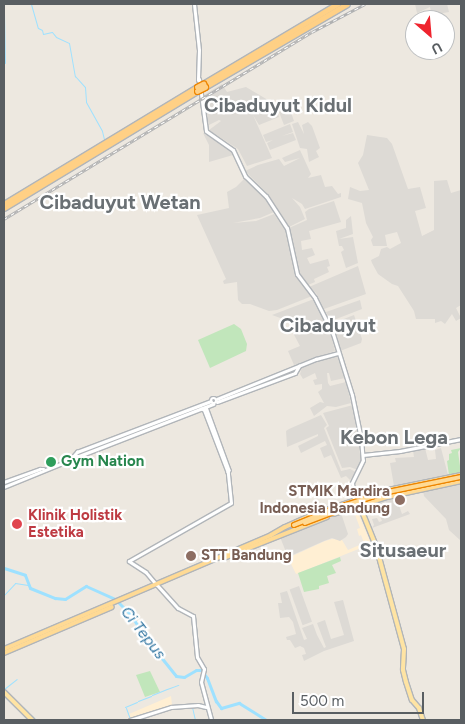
<!DOCTYPE html>
<html>
<head>
<meta charset="utf-8">
<style>
  body { margin:0 }
  #map { position:relative; width:465px; height:724px; overflow:hidden; background:#ede8e0; font-family:Figtree,sans-serif }
  div>[style] { position:absolute }
  .commercial>* { inset:0; background:#ffefd3 }
  .industrial>* { inset:0; background:#dddad5; transform-origin:0 0 }
  .green>* { inset:0; background:#c1e6bb }
  .stream>* { height:1px; margin:-0.5px; padding:0 0.5px; transform-origin:0.5px; border-radius:0.5px; background:#9ee1ff }
  .river>* { height:3px; margin:-1.5px; padding:0 1.5px; transform-origin:1.5px; border-radius:1.5px; background:#9ee1ff }
  .roads { filter:drop-shadow(1px 0 #b1b5b9) drop-shadow(-1px 0 #b1b5b9) drop-shadow(0 1px #b1b5b9) drop-shadow(0 -1px #b1b5b9) }
  .tertiary>* { height:2.5px; margin:-1.25px; padding:0 1.25px; transform-origin:1.25px; border-radius:1.25px; background:#fff }
  .tertiary>.ring { margin:-1.25px; padding:0; box-sizing:content-box; background:none; border:2.5px solid #fff; border-radius:50% }
  .secondary>* { height:3px; margin:-1.5px; padding:0 1.5px; transform-origin:1.5px; border-radius:1.5px; background:#fff }
  .primary>* { height:4px; margin:-2px; padding:0 2px; transform-origin:2px; border-radius:2px; background:#ffe4a3 }
  .trunk>* { height:4px; margin:-2px; padding:0 2px; transform-origin:2px; border-radius:2px; background:#ffda94 }
  .motorway>* { height:4.5px; margin:-2.25px; padding:0 2.25px; transform-origin:2.25px; border-radius:2.25px; background:#ffd085 }
  .rail>* { height:3px; margin-top:-1.5px; transform-origin:0; background:repeating-linear-gradient(90deg,#fff 0 4px,#b0b1b2 0 8px); box-sizing:border-box; border-block:1px solid #b0b1b2 }
  .bridges { filter:drop-shadow(1px 0 #ed8500) drop-shadow(-1px 0 #ed8500) drop-shadow(0 1px #ed8500) drop-shadow(0 -1px #ed8500) }
  .trunk-bridge>* { height:4px; margin:-2px; padding:0 2px; transform-origin:2px; border-radius:2px; background:#ffda94 }
  .motorway-bridge>* { height:4.5px; margin:-2.25px; padding:0 2.25px; transform-origin:2.25px; border-radius:2.25px; background:#ffd085 }
  .dots>* { width:14px; height:14px; translate:-50% -50%; box-sizing:border-box; border:2px solid #fff; border-radius:50% }
  span { translate:-50% -50%; white-space:nowrap; text-align:center; line-height:1.15; -webkit-text-stroke:4.5px #fff; paint-order:stroke }
  .leisure-label { font-size:15px; color:#27864d; font-weight:700 }
  .left { translate:0 -50%; text-align:left }
  .education-label { font-size:15px; color:#785e54; font-weight:700 }
  .right { translate:-100% -50%; text-align:right }
  .health-label { font-size:15px; color:#be3a42; font-weight:700 }
  .water-label { font-size:16px; color:#3477a2; font-style:italic }
  .district-label { font-size:20px; color:#6a7074; font-weight:700 }
  .frame { position:absolute; inset:0; border:5px solid #595e62; pointer-events:none }
  .north { position:absolute; left:405px; top:10px; width:50px; height:50px; box-sizing:border-box; background:#fff; border:1px solid #bdbfc0; border-radius:50%; rotate:153deg; font-size:14px; font-weight:700; line-height:20px; text-align:center; color:#595e62 }
  .north::after { content:''; display:block; margin:auto; width:18px; height:22px; background:#ef242e; clip-path:polygon(50% 0,100% 100%,50% 72%,0 100%) }
  .scale { position:absolute; left:292px; top:692px; width:132px; height:22px; box-sizing:border-box; border:2px solid #595e62; border-top:0; padding-left:6px; font-size:15px; line-height:18px; white-space:nowrap; color:#595e62; -webkit-text-stroke:4px #fff; paint-order:stroke }
</style>
</head>
<body>
<div id="map">
  <div class="commercial">
    <i style="clip-path:polygon(351px 510px,358px 513px,371px 544px,296px 574px,288px 558px,325px 541px,332px 539px,342px 540px,348px 550px,364px 543px,361px 535px,359px 536px,357px 529px,360px 528px,354px 512px)"></i>
    <i style="clip-path:polygon(171px 696px,172px 705px,131px 719px,129px 714px)"></i>
  </div>
  <div class="industrial">
    <i style="clip-path:polygon(415px 4px,447px 4px,449px 12px,432px 15px,430px 7px,417px 13px)"></i>
    <i style="clip-path:polygon(222px 84px,227px 92px,246px 87px,273px 103px,288px 104px,294px 121px,284px 125px,279px 112px,265px 109px,254px 97px,252px 98px,263px 111px,278px 114px,279px 117px,259px 125px,253px 115px,272px 158px,247px 166px,238px 149px,209px 130px,221px 121px,219px 120px,207px 126px,204px 95px)"></i>
    <i style="clip-path:polygon(298px 122px,304px 134px,302px 125px,308px 122px,312px 126px,320px 148px,316px 151px,319px 157px,309px 162px,307px 149px,300px 148px,292px 124px)"></i>
    <i style="clip-path:polygon(290px 124px,293px 132px,282px 136px,293px 133px,296px 140px,270px 150px,267px 143px,273px 140px,266px 142px,263px 135px)"></i>
    <i style="clip-path:polygon(203px 133px,229px 149px,233px 155px,209px 162px,209px 145px)"></i>
    <i style="clip-path:polygon(367px 135px,387px 138px,392px 144px,408px 189px,420px 187px,426px 208px,415px 211px,422px 236px,434px 230px,434px 181px,447px 180px,451px 193px,461px 190px,461px 305px,456px 308px,461px 318px,456px 321px,452px 314px,445px 324px,441px 321px,435px 323px,435px 319px,416px 319px,414px 311px,398px 286px,392px 284px,378px 274px,372px 263px,371px 260px,379px 256px,381px 249px,387px 247px,390px 249px,401px 243px,397px 232px,385px 235px,387px 246px,373px 246px,371px 240px,373px 237px,366px 223px,362px 203px,348px 199px,350px 187px,360px 191px,369px 190px,358px 163px,363px 155px)"></i>
    <i style="clip-path:polygon(300px 150px,311px 174px,308px 178px,321px 175px,325px 187px,332px 186px,338px 194px,341px 193px,341px 197px,305px 209px,302px 204px,292px 198px,300px 207px,305px 219px,289px 227px,266px 192px,245px 171px,258px 165px,279px 159px,284px 166px,300px 158px,285px 162px,282px 158px)"></i>
    <i style="clip-path:polygon(245px 178px,263px 195px,274px 212px,260px 218px,233px 223px,256px 221px,274px 214px,286px 231px,295px 275px,312px 296px,277px 310px,269px 311px,250px 304px,242px 304px,238px 300px,237px 282px,224px 284px,223px 281px,226px 279px,197px 215px,229px 208px,227px 192px,236px 187px)"></i>
    <i style="clip-path:polygon(334px 201px,341px 222px,309px 231px,311px 239px,301px 241px,302px 250px,312px 248px,315px 255px,307px 258px,310px 264px,328px 259px,330px 266px,327px 267px,329px 272px,314px 279px,315px 282px,308px 285px,299px 272px,289px 228px,307px 220px,305px 212px,309px 209px)"></i>
    <i style="clip-path:polygon(351px 216px,353px 234px,339px 239px,353px 237px,358px 263px,346px 268px,341px 252px,344px 250px,342px 246px,339px 246px,336px 231px,346px 228px,346px 220px)"></i>
    <i style="clip-path:polygon(358px 266px,366px 294px,324px 309px,316px 293px,309px 287px)"></i>
    <i style="clip-path:polygon(314px 299px,331px 334px,335px 351px,294px 365px,288px 351px,300px 346px,292px 331px,294px 323px,272px 315px)"></i>
    <i style="clip-path:polygon(360px 300px,362px 309px,331px 321px,326px 312px)"></i>
    <i style="clip-path:polygon(354px 315px,362px 339px,361px 343px,340px 351px,336px 332px,331px 324px)"></i>
    <i style="clip-path:polygon(337px 356px,345px 378px,331px 381px,329px 373px,327px 373px,328px 383px,330px 386px,346px 382px,351px 403px,336px 407px,327px 406px,314px 416px,310px 408px,320px 402px,324px 403px,318px 392px,322px 389px,322px 384px,315px 385px,313px 380px,317px 379px,315px 373px,303px 379px,300px 374px,302px 367px,324px 357px)"></i>
    <i style="clip-path:polygon(353px 405px,361px 461px,358px 470px,350px 467px,342px 468px,326px 428px,329px 426px,323px 413px)"></i>
    <i style="clip-path:polygon(321px 415px,327px 425px,324px 428px,340px 468px,341px 471px,350px 469px,356px 472px,350px 480px,346px 476px,341px 478px,331px 455px,324px 458px,320px 448px,327px 445px,325px 441px,301px 453px,298px 446px,318px 436px,318px 434px,287px 447px,286px 431px,289px 429px)"></i>
    <i style="clip-path:polygon(425px 448px,428px 460px,436px 459px,435px 450px,441px 448px,448px 475px,394px 486px,390px 463px,396px 462px,395px 458px,414px 457px,413px 450px)"></i>
    <i style="clip-path:polygon(461px 483px,461px 541px,449px 530px,446px 519px,424px 496px,423px 490px)"></i>
    <i style="clip-path:polygon(396px 497px,402px 514px,408px 511px,410px 514px,372px 528px,374px 525px,372px 519px,377px 518px,379px 522px,382px 521px,375px 503px)"></i>
    <i style="clip-path:polygon(341px 513px,348px 534px,346px 537px,340px 541px,332px 538px,324px 541px,288px 557px,280px 537px)"></i>
    <i style="left:299px;top:586px;width:38px;height:10px;rotate:70deg"></i>
    <i style="clip-path:polygon(287px 591px,304px 640px,307px 639px,302px 628px,313px 624px,317px 635px,324px 648px,326px 647px,317px 623px,325px 620px,331px 639px,344px 635px,334px 602px,343px 600px,354px 641px,324px 651px,304px 661px,302px 655px,306px 654px,304px 648px,300px 646px,295px 648px,290px 640px,287px 640px,286px 637px,296px 634px,293px 622px,289px 617px,280px 618px,278px 603px,282px 603px,280px 593px)"></i>
  </div>
  <div class="green">
    <i style="clip-path:polygon(234px 324px,241px 329px,247px 344px,246px 351px,210px 368px,198px 340px)"></i>
    <i style="clip-path:polygon(461px 448px,458px 452px,461px 473px,449px 475px,447px 461px,449px 460px,449px 454px,452px 453px,451px 450px)"></i>
    <i style="clip-path:polygon(340px 557px,341px 561px,332px 565px,336px 573px,327px 576px,329px 583px,319px 586px,319px 589px,304px 592px,298px 573px)"></i>
    <i style="clip-path:polygon(150px 671px,160px 692px,145px 697px,136px 675px)"></i>
  </div>
  <div class="stream">
    <i style="left:31px;top:4px;width:25px;rotate:74deg"></i>
    <i style="left:38px;top:28px;width:4px;rotate:27deg"></i>
    <i style="left:42px;top:30px;width:4px;rotate:76deg"></i>
    <i style="left:43px;top:34px;width:9px;rotate:-13deg"></i>
    <i style="left:52px;top:32px;width:6px;rotate:51deg"></i>
    <i style="left:56px;top:37px;width:14px;rotate:25deg"></i>
    <i style="left:69px;top:43px;width:34px;rotate:80deg"></i>
    <i style="left:75px;top:76px;width:15px;rotate:48deg"></i>
    <i style="left:85px;top:87px;width:15px;rotate:86deg"></i>
    <i style="left:86px;top:102px;width:33px;rotate:61deg"></i>
    <i style="left:102px;top:131px;width:8px;rotate:76deg"></i>
    <i style="left:4px;top:13px;width:50px;rotate:88.9deg"></i>
    <i style="left:4px;top:595px;width:16px;rotate:-47deg"></i>
    <i style="left:15px;top:583px;width:13px;rotate:9deg"></i>
    <i style="left:167px;top:689px;width:12px;rotate:-20deg"></i>
    <i style="left:152px;top:695px;width:16px;rotate:-22deg"></i>
    <i style="left:4px;top:696px;width:29px;rotate:44deg"></i>
    <i style="left:138px;top:701px;width:14px;rotate:-21deg"></i>
    <i style="left:17px;top:702px;width:18px;rotate:-135deg"></i>
    <i style="left:4px;top:689px;width:16px;rotate:-38deg"></i>
    <i style="left:23px;top:707px;width:7px;rotate:45deg"></i>
    <i style="left:125px;top:707px;width:13px;rotate:-23deg"></i>
    <i style="left:192px;top:707px;width:13px;rotate:77deg"></i>
    <i style="left:126px;top:708px;width:12px;rotate:70deg"></i>
    <i style="left:31px;top:715px;width:7px;rotate:45deg"></i>
    <i style="left:193px;top:720px;width:1px"></i>
  </div>
  <div class="river">
    <i style="left:4px;top:568px;width:22px;rotate:18deg"></i>
    <i style="left:25px;top:575px;width:14px;rotate:69deg"></i>
    <i style="left:30px;top:588px;width:27px;rotate:22deg"></i>
    <i style="left:55px;top:598px;width:10px;rotate:6deg"></i>
    <i style="left:65px;top:599px;width:25px;rotate:-32deg"></i>
    <i style="left:86px;top:586px;width:32px;rotate:24deg"></i>
    <i style="left:115px;top:599px;width:23px;rotate:45deg"></i>
    <i style="left:131px;top:615px;width:25px;rotate:58deg"></i>
    <i style="left:144px;top:636px;width:51px;rotate:51.3deg"></i>
    <i style="left:176px;top:676px;width:8px;rotate:7deg"></i>
    <i style="left:184px;top:677px;width:14px;rotate:-30deg"></i>
    <i style="left:196px;top:670px;width:5px"></i>
    <i style="left:201px;top:670px;width:10px;rotate:53deg"></i>
    <i style="left:207px;top:678px;width:25px;rotate:69deg"></i>
    <i style="left:216px;top:701px;width:9px;rotate:54deg"></i>
    <i style="left:221px;top:708px;width:19px;rotate:-16deg"></i>
    <i style="left:239px;top:703px;width:32px;rotate:32deg"></i>
  </div>
  <div class="roads">
    <div class="tertiary">
      <i class="ring" style="left:211px;top:398px;width:3.5px;height:3.5px"></i>
      <i style="left:217px;top:399px;width:107px;rotate:-22deg"></i>
      <i style="left:316px;top:359px;width:23px;rotate:-15deg"></i>
      <i style="left:217px;top:402px;width:83px;rotate:-20.4deg"></i>
      <i style="left:295px;top:373px;width:8px;rotate:-60deg"></i>
      <i style="left:206px;top:407px;width:67px;rotate:69.9deg"></i>
      <i style="left:229px;top:470px;width:2px;rotate:117deg"></i>
      <i style="left:363px;top:455px;width:37px;rotate:-6deg"></i>
      <i style="left:400px;top:451px;width:62px;rotate:-11.1deg"></i>
      <i style="left:74px;top:456px;width:5px"></i>
      <i style="left:79px;top:456px;width:144px;rotate:-21.2deg"></i>
      <i style="left:4px;top:482px;width:38px;rotate:-20deg"></i>
      <i style="left:40px;top:469px;width:4px"></i>
      <i style="left:4px;top:487px;width:71px;rotate:-22.2deg"></i>
      <i style="left:70px;top:460px;width:11px;rotate:-49deg"></i>
      <i style="left:77px;top:452px;width:143px;rotate:-20.8deg"></i>
      <i style="left:129px;top:561px;width:117px;rotate:-29.6deg"></i>
      <i style="left:231px;top:503px;width:30px;rotate:-96deg"></i>
      <i style="left:228px;top:473px;width:67px;rotate:-110.9deg"></i>
      <i style="left:204px;top:410px;width:3px;rotate:-162deg"></i>
      <i style="left:129px;top:561px;width:20px;rotate:33deg"></i>
      <i style="left:146px;top:572px;width:16px;rotate:50deg"></i>
      <i style="left:130px;top:720px;width:43px;rotate:-17.6deg"></i>
      <i style="left:171px;top:707px;width:27px;rotate:-4deg"></i>
      <i style="left:198px;top:705px;width:8px;rotate:14deg"></i>
    </div>
    <div class="secondary">
      <i style="left:194px;top:4px;width:46px;rotate:83.8deg"></i>
      <i style="left:199px;top:50px;width:30px;rotate:92deg"></i>
      <i style="left:199px;top:79px;width:52px;rotate:82.3deg"></i>
      <i style="left:206px;top:131px;width:33px;rotate:35deg"></i>
      <i style="left:233px;top:150px;width:29px;rotate:65deg"></i>
      <i style="left:245px;top:176px;width:29px;rotate:44deg"></i>
      <i style="left:266px;top:196px;width:38px;rotate:57deg"></i>
      <i style="left:287px;top:228px;width:47px;rotate:77.7deg"></i>
      <i style="left:297px;top:274px;width:30px;rotate:53deg"></i>
      <i style="left:315px;top:298px;width:40px;rotate:63.4deg"></i>
      <i style="left:333px;top:334px;width:64px;rotate:72.7deg"></i>
      <i style="left:352px;top:395px;width:45px;rotate:78.4deg"></i>
      <i style="left:361px;top:439px;width:21px;rotate:85deg"></i>
      <i style="left:363px;top:460px;width:25px;rotate:116deg"></i>
      <i style="left:352px;top:483px;width:17px;rotate:83deg"></i>
      <i style="left:157px;top:585px;width:31px;rotate:48deg"></i>
      <i style="left:178px;top:608px;width:17px;rotate:28deg"></i>
      <i style="left:193px;top:616px;width:41px;rotate:84.4deg"></i>
      <i style="left:197px;top:657px;width:14px;rotate:60deg"></i>
      <i style="left:204px;top:669px;width:13px;rotate:103deg"></i>
      <i style="left:201px;top:682px;width:39px;rotate:75deg"></i>
    </div>
    <div class="primary">
      <i style="left:361px;top:509px;width:40px;rotate:68deg"></i>
      <i style="left:376px;top:546px;width:107px;rotate:74.8deg"></i>
      <i style="left:404px;top:649px;width:21px;rotate:93deg"></i>
      <i style="left:403px;top:670px;width:12px;rotate:76deg"></i>
      <i style="left:406px;top:682px;width:19px;rotate:72deg"></i>
      <i style="left:412px;top:700px;width:11px;rotate:49deg"></i>
      <i style="left:419px;top:708px;width:13px;rotate:72deg"></i>
      <i style="left:4px;top:692px;width:40px;rotate:45deg"></i>
    </div>
    <div class="trunk">
      <i style="left:388px;top:490px;width:75px;rotate:-11.6deg"></i>
      <i style="left:354px;top:494px;width:9px;rotate:27deg"></i>
      <i style="left:362px;top:512px;width:4px;rotate:-90deg"></i>
      <i style="left:362px;top:508px;width:6px;rotate:-39deg"></i>
      <i style="left:333px;top:514px;width:57px;rotate:-17.5deg"></i>
      <i style="left:387px;top:497px;width:76px;rotate:-12.2deg"></i>
      <i style="left:224px;top:558px;width:111px;rotate:-21.7deg"></i>
      <i style="left:4px;top:649px;width:290px;rotate:-23.1deg"></i>
      <i style="left:271px;top:535px;width:16px;rotate:-30deg"></i>
      <i style="left:285px;top:527px;width:30px;rotate:-24deg"></i>
      <i style="left:312px;top:515px;width:53px;rotate:-18.8deg"></i>
      <i style="left:4px;top:653px;width:117px;rotate:-23.1deg"></i>
    </div>
    <div class="motorway">
      <i style="left:203px;top:84px;width:156px;rotate:-30.8deg"></i>
      <i style="left:205px;top:87px;width:164px;rotate:-30.3deg"></i>
      <i style="left:4px;top:204px;width:226px;rotate:-31.2deg"></i>
      <i style="left:4px;top:208px;width:226px;rotate:-31.2deg"></i>
    </div>
  </div>
  <div class="rail">
    <i style="left:4px;top:219px;width:360px;rotate:-31.3deg"></i>
    <i style="left:312px;top:32px;width:60px;rotate:-27.8deg"></i>
  </div>
  <div class="bridges">
    <div class="trunk-bridge">
      <i style="left:305px;top:523px;width:33px;rotate:-21deg"></i>
      <i style="left:294px;top:525px;width:37px;rotate:-22deg"></i>
      <i style="left:328px;top:511px;width:58px;rotate:-18.1deg"></i>
      <i style="left:383px;top:493px;width:80px;rotate:-11.6deg"></i>
    </div>
    <div class="motorway-bridge">
      <i style="left:197px;top:87px;width:7px;rotate:-27deg"></i>
      <i style="left:197px;top:91px;width:9px;rotate:-27deg"></i>
    </div>
  </div>
  <div class="dots">
    <i style="left:51px;top:462px;background:#2e9e5b"></i>
    <i style="left:400px;top:500px;background:#8d6e63"></i>
    <i style="left:17px;top:524px;background:#e0444e"></i>
    <i style="left:191px;top:556px;background:#8d6e63"></i>
  </div>
  <div class="leisure-label">
    <span class="left" style="left:61px;top:462px">Gym Nation</span>
  </div>
  <div class="education-label">
    <span class="right" style="left:390px;top:500px">STMIK Mardira<br>Indonesia Bandung</span>
    <span class="left" style="left:201px;top:556px">STT Bandung</span>
  </div>
  <div class="health-label">
    <span class="left" style="left:28px;top:524px">Klinik Holistik<br>Estetika</span>
  </div>
  <div class="water-label">
    <span style="left:143px;top:633px;rotate:52deg">Ci Tepus</span>
  </div>
  <div class="district-label">
    <span style="left:278px;top:105px">Cibaduyut Kidul</span>
    <span style="left:120px;top:202px">Cibaduyut Wetan</span>
    <span style="left:328px;top:325px">Cibaduyut</span>
    <span style="left:394px;top:437px">Kebon Lega</span>
    <span style="left:403px;top:550px">Situsaeur</span>
  </div>
  <div class="frame"></div>
  <div class="north">U</div>
  <div class="scale">500 m</div>
</div>
</body>
</html>
